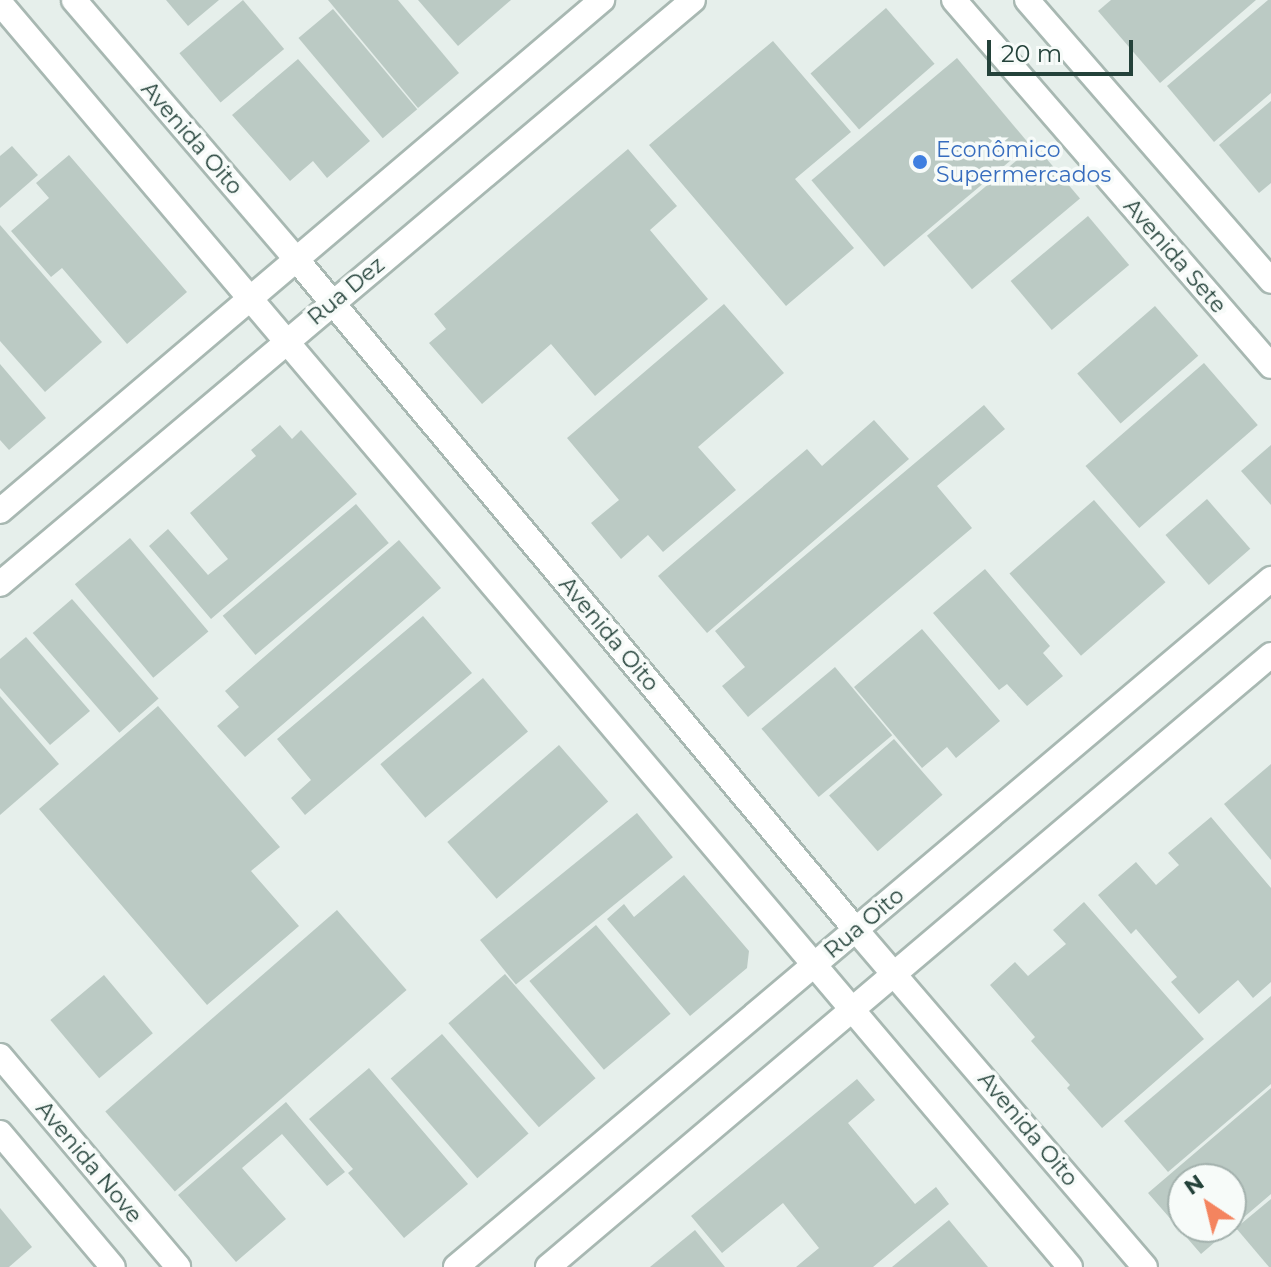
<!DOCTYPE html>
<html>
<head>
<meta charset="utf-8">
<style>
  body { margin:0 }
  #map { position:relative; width:1271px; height:1267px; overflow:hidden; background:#e6efeb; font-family:Montserrat,sans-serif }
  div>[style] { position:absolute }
  .building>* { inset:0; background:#bbcac4; transform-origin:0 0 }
  .roads { filter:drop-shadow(2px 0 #a8b8b2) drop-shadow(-2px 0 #a8b8b2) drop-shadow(0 2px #a8b8b2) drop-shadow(0 -2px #a8b8b2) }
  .minor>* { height:24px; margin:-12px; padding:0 12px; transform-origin:12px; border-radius:12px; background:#fff }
  .tertiary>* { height:24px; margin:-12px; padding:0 12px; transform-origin:12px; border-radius:12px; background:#fff }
  .dots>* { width:22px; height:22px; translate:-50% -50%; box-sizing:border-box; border:4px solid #f7fbf9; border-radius:50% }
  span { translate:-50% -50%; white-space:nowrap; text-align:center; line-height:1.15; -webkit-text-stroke:7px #f7fbf9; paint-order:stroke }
  .street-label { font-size:22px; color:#24423a }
  .shop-label { font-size:22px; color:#366cbe }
  .left { translate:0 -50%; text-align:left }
  .north { position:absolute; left:1167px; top:1163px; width:80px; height:80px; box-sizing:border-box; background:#f7fbf9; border:2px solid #a3b1ad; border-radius:50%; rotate:325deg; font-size:22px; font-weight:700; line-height:32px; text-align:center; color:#24423a }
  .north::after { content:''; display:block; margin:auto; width:28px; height:36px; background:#f4845f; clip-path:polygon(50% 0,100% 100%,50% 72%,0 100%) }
  .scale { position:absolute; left:987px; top:40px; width:146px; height:36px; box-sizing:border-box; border:4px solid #24423a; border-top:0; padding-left:10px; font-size:24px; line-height:28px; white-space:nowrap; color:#24423a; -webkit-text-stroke:6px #f7fbf9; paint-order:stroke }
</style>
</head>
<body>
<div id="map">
  <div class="building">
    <i style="clip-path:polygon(166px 0,219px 0,188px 26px)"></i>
    <i style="left:243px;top:0;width:64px;height:83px;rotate:50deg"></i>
    <i style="clip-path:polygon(328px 0,398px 0,459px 73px,418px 108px)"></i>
    <i style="clip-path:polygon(418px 0,511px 0,458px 46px)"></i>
    <i style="clip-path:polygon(1111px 0,1256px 0,1160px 83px,1098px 11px)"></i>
    <i style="clip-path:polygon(1268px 0,1271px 0,1271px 93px,1214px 142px,1167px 86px)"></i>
    <i style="left:886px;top:8px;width:74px;height:100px;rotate:49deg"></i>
    <i style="left:333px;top:9px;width:131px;height:45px;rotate:50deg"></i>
    <i style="clip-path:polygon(773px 41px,851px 132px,795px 179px,854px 248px,786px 306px,649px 145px)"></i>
    <i style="left:957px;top:58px;width:113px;height:190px;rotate:50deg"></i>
    <i style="clip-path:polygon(298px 59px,370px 141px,327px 178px,313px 161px,290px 181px,232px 115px)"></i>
    <i style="clip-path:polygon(1271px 101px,1271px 183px,1259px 193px,1219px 145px)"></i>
    <i style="left:1035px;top:145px;width:70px;height:141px;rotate:50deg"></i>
    <i style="clip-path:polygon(12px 146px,38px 175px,0 208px,0 156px)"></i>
    <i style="clip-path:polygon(628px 149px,677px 206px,650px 230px,708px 299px,595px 396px,551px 344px,482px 404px,429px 343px,446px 329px,434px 314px)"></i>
    <i style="clip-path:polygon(69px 155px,187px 292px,127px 344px,62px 268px,51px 277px,11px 231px,49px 198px,36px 183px)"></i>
    <i style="left:1088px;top:216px;width:64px;height:101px;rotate:50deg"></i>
    <i style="clip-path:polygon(0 225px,102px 342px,45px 392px,0 341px)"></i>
    <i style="clip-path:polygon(724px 304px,784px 373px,698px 447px,736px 490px,663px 552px,648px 535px,621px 559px,591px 523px,619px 500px,567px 438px)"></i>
    <i style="left:1155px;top:306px;width:66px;height:103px;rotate:49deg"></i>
    <i style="left:1204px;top:363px;width:82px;height:157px;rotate:49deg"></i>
    <i style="clip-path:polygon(0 364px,46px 418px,9px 450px,0 440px)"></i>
    <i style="clip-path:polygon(984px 405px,1005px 429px,937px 486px,972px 528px,748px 717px,722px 686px,745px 667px,715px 631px)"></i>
    <i style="clip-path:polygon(874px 420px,909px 459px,707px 633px,658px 576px,807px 449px,822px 466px)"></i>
    <i style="clip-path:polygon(280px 425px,292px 439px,301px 430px,357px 494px,211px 619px,149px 546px,168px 529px,208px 575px,228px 559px,190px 513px,256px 456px,251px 450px)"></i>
    <i style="clip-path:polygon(1271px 445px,1271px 505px,1241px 471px)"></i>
    <i style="left:1207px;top:499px;width:66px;height:55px;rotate:49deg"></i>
    <i style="left:1094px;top:500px;width:109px;height:112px;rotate:49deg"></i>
    <i style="left:356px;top:504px;width:51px;height:174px;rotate:50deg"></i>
    <i style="left:130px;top:538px;width:122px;height:72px;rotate:50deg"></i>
    <i style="clip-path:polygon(399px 540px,441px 588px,245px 757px,217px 726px,239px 707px,225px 691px)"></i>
    <i style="clip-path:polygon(985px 569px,1050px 646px,1043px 653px,1063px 676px,1027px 706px,1007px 684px,999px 690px,933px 613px)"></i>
    <i style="left:72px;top:599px;width:132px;height:52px;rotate:49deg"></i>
    <i style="clip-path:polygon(423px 616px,472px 673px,305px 815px,291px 798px,311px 780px,277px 739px)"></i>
    <i style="clip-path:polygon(922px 629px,1000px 721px,956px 758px,947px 747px,922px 768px,854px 687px)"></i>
    <i style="clip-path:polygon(26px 637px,90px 711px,50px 745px,0 688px,0 659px)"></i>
    <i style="left:835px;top:667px;width:89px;height:96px;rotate:50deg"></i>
    <i style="left:483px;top:678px;width:70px;height:134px;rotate:50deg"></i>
    <i style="clip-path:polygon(0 696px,59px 764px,0 815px)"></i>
    <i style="clip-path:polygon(158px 706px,280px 847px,251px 871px,299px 926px,207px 1005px,39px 809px)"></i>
    <i style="left:894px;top:739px;width:74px;height:86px;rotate:49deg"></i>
    <i style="left:559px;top:745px;width:75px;height:148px;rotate:49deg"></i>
    <i style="clip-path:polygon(1271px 764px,1271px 860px,1224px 804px)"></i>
    <i style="left:637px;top:813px;width:57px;height:202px;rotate:51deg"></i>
    <i style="clip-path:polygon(1211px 817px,1271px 888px,1271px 982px,1253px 998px,1238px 980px,1199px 1014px,1171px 982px,1177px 977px,1136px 929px,1131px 934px,1098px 895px,1136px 862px,1156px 885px,1179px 865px,1168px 853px)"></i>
    <i style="clip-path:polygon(684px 875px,749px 951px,747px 968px,690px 1016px,607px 919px,624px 904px,634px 917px)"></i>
    <i style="clip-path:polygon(1084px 902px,1204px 1039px,1102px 1128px,1067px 1088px,1070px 1085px,1031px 1041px,1035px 1037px,990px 985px,1015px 962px,1028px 976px,1066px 944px,1053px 930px)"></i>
    <i style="left:337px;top:910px;width:106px;height:307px;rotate:49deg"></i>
    <i style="left:596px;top:925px;width:116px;height:87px;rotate:50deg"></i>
    <i style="left:505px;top:974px;width:138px;height:75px;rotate:49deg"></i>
    <i style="left:104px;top:975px;width:76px;height:70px;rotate:50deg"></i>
    <i style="clip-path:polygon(1271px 996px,1271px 1084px,1168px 1172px,1124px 1121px)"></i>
    <i style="left:442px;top:1034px;width:132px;height:68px;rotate:49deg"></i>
    <i style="clip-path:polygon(369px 1068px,468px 1184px,404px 1238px,348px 1173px,353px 1169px,309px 1119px)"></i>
    <i style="clip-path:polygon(857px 1079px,875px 1100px,848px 1123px,915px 1204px,936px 1187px,949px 1204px,873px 1267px,796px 1267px,819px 1248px,783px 1203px,722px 1253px,691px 1216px)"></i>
    <i style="clip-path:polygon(evenodd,1271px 1088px,1271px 1194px,1201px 1254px,1148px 1193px,1271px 1088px,1183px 1179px,1231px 1179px,1231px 1227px,1183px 1227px,1183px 1179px)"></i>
    <i style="clip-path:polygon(286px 1102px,345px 1172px,327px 1186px,282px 1134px,242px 1168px,286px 1219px,236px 1262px,178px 1195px)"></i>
    <i style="clip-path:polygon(1271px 1199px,1271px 1267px,1269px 1267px,1236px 1228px)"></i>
    <i style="clip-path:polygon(0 1208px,32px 1247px,9px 1267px,0 1267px)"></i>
    <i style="clip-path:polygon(949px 1220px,988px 1267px,892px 1267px)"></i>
    <i style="clip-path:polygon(695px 1230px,725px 1267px,650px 1267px)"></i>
  </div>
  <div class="roads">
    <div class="minor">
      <i style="left:74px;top:0;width:341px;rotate:49.4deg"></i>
      <i style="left:296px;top:259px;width:874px;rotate:50.15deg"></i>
      <i style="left:856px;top:930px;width:444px;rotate:49.4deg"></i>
      <i style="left:0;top:3px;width:1656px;rotate:49.75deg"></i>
      <i style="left:0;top:511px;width:790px;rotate:-40.33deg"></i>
      <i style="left:0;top:584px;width:906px;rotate:-40.12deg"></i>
      <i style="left:0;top:1056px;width:276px;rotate:49.8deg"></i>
      <i style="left:0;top:1133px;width:175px;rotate:49.9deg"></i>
      <i style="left:456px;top:1267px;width:1067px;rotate:-40.17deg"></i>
      <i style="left:548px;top:1267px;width:947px;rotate:-40.25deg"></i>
    </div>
    <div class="tertiary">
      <i style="left:954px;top:0;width:484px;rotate:49.1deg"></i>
      <i style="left:1027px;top:0;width:372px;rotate:49deg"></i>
    </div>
  </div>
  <div class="dots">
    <i style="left:920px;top:162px;background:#3f7fe0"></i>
  </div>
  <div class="street-label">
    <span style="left:192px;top:138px;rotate:49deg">Avenida Oito</span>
    <span style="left:1175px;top:256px;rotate:49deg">Avenida Sete</span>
    <span style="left:346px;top:291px;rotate:-40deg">Rua Dez</span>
    <span style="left:609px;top:634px;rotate:50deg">Avenida Oito</span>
    <span style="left:864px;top:923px;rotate:-40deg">Rua Oito</span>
    <span style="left:1028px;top:1129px;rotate:50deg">Avenida Oito</span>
    <span style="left:89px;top:1162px;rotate:50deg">Avenida Nove</span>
  </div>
  <div class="shop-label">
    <span class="left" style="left:936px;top:162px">Econômico<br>Supermercados</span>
  </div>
  <div class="north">N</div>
  <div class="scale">20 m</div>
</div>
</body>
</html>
